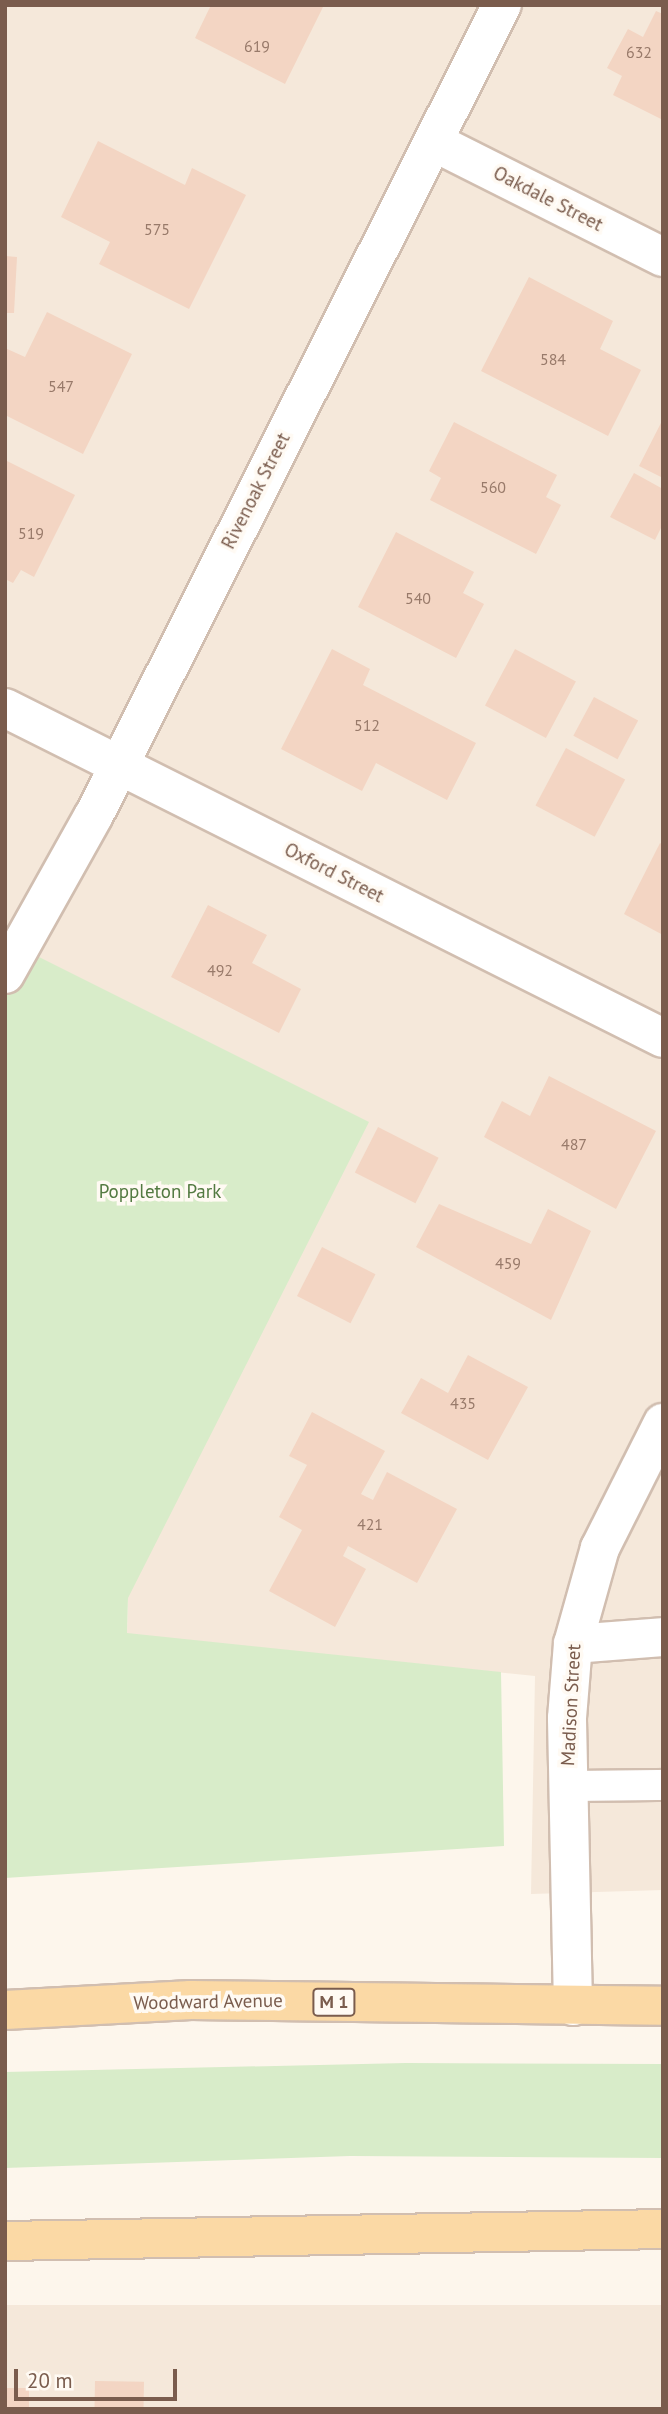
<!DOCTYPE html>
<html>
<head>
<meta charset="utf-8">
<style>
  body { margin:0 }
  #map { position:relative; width:668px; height:2414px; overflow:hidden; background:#fdf6ec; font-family:"PT Sans",sans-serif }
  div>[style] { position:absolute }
  .residential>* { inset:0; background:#f5e8da; transform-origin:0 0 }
  .green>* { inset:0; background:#d8ecc9 }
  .building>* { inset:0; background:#f3d5c3; transform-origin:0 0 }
  .roads { filter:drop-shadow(2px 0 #d1beb0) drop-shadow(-2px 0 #d1beb0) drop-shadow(0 2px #d1beb0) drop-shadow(0 -2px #d1beb0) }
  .service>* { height:30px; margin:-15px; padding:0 15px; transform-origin:15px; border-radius:15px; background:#fff }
  .minor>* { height:38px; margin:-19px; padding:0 19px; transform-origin:19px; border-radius:19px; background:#fff }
  .primary>* { height:38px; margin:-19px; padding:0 19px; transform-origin:19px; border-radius:19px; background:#fbd9a5 }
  span { translate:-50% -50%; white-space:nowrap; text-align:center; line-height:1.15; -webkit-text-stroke:7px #fffaf3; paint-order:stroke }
  .number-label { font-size:16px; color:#987a6a }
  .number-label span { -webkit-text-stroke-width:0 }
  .shield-label span { padding:2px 5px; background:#fffaf3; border:2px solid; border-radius:5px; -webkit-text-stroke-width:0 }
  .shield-label { font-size:18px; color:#7a5c4d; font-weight:700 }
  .street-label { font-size:19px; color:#7a5c4d }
  .park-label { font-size:19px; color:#537a41 }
  .frame { position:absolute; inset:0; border:7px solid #7a5c4d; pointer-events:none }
  .scale { position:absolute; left:14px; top:2369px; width:163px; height:32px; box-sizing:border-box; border:4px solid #7a5c4d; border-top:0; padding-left:9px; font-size:21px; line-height:24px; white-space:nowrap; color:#7a5c4d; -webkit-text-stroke:5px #fffaf3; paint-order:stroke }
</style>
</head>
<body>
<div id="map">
  <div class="residential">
    <i style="clip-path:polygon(5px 5px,663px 5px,663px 1890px,531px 1894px,535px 1676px,127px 1634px,128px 1598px,5px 940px)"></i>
    <i style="left:5px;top:2305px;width:658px;height:104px"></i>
  </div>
  <div class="green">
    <i style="clip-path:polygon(5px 940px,369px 1122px,128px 1598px,127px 1633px,501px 1672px,504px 1846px,5px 1878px)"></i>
    <i style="clip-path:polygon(406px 2063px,663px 2064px,663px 2158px,350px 2156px,5px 2168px,5px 2072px)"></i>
  </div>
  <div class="building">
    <i style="clip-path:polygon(211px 5px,324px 5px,285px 84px,195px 38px)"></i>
    <i style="clip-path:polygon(656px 11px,663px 14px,663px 120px,613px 95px,622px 76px,607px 68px,628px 29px,643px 37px)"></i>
    <i style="clip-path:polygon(98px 141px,185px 185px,192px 168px,246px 195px,189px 309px,99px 264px,110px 242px,61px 217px)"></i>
    <i style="clip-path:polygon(5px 256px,17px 257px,14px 313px,5px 313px)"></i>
    <i style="clip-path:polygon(529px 277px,613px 321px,600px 349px,641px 370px,608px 436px,481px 371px)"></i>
    <i style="clip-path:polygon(47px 312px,132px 354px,83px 454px,5px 415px,5px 348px,25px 357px)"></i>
    <i style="clip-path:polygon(663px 419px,663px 478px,639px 466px)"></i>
    <i style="clip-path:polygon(454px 422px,557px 475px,546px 497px,561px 505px,536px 554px,430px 500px,441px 478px,429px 471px)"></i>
    <i style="clip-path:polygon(5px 460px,75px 495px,34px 577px,21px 570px,13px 583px,5px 579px)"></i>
    <i style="clip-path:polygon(634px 473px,663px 489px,663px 524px,655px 540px,610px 517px)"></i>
    <i style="clip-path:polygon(396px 532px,474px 572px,463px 593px,484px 604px,456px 658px,358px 607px)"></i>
    <i style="clip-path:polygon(332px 649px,370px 669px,363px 685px,476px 743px,447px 800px,376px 763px,362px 791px,281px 749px)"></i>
    <i style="left:515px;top:649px;width:69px;height:64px;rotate:28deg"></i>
    <i style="left:594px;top:697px;width:50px;height:44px;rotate:28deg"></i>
    <i style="left:566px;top:748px;width:67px;height:65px;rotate:28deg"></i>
    <i style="clip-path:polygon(660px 843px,663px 845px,663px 935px,624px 914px)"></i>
    <i style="clip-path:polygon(208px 905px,267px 935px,252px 963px,301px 989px,279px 1033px,171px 977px)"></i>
    <i style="clip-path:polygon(549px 1076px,656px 1131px,616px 1209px,484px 1137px,502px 1101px,530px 1116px)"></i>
    <i style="left:378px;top:1127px;width:68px;height:51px;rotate:27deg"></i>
    <i style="clip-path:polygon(439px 1204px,531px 1244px,548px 1209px,591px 1231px,551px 1320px,416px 1247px)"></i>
    <i style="left:322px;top:1247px;width:60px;height:55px;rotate:27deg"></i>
    <i style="clip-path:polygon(468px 1355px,528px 1387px,488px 1460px,401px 1413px,421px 1378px,448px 1393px)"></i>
    <i style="clip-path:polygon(312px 1412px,385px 1451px,361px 1494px,373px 1500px,387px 1472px,457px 1509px,417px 1583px,348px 1546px,343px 1556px,366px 1569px,335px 1627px,269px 1591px,302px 1530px,279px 1517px,307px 1465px,289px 1456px)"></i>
    <i style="left:95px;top:2381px;width:49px;height:28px;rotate:1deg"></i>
    <i style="left:5px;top:2388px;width:24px;height:21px"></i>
  </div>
  <div class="roads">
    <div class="service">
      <i style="left:567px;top:1786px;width:96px;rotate:-0.6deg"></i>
    </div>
    <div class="minor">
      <i style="left:434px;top:142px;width:256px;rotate:26.7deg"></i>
      <i style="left:5px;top:708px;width:736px;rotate:26.63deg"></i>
      <i style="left:5px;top:974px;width:182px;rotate:-60.8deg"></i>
      <i style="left:94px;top:815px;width:907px;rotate:-63.27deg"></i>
      <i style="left:573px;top:1644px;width:90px;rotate:-4.4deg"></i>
      <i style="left:573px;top:2006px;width:288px;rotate:-91.2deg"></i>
      <i style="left:567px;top:1718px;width:74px;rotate:-85.4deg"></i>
      <i style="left:573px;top:1644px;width:100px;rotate:-74.3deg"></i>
      <i style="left:600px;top:1548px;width:140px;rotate:-63.3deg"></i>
    </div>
    <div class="primary">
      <i style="left:5px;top:2010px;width:186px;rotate:-3.1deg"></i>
      <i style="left:191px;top:2000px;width:472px;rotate:0.7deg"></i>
      <i style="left:5px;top:2241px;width:658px;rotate:-1.04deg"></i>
    </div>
  </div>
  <div class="number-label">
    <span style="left:257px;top:46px">619</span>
    <span style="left:639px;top:52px">632</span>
    <span style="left:157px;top:229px">575</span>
    <span style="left:553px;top:359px">584</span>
    <span style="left:61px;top:386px">547</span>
    <span style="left:493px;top:487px">560</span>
    <span style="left:31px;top:533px">519</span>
    <span style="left:418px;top:598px">540</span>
    <span style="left:367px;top:725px">512</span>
    <span style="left:220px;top:970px">492</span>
    <span style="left:574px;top:1144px">487</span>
    <span style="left:508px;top:1263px">459</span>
    <span style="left:463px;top:1403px">435</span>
    <span style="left:370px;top:1524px">421</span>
  </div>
  <div class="shield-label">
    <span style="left:334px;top:2002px">M 1</span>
  </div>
  <div class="street-label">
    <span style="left:548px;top:199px;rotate:27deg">Oakdale Street</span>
    <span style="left:256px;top:491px;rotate:-63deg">Rivenoak Street</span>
    <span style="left:334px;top:873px;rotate:27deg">Oxford Street</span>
    <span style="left:571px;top:1705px;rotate:-87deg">Madison Street</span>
    <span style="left:208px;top:2002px;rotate:-1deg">Woodward Avenue</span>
  </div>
  <div class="park-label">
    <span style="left:160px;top:1192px">Poppleton Park</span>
  </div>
  <div class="frame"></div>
  <div class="scale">20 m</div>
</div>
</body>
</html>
